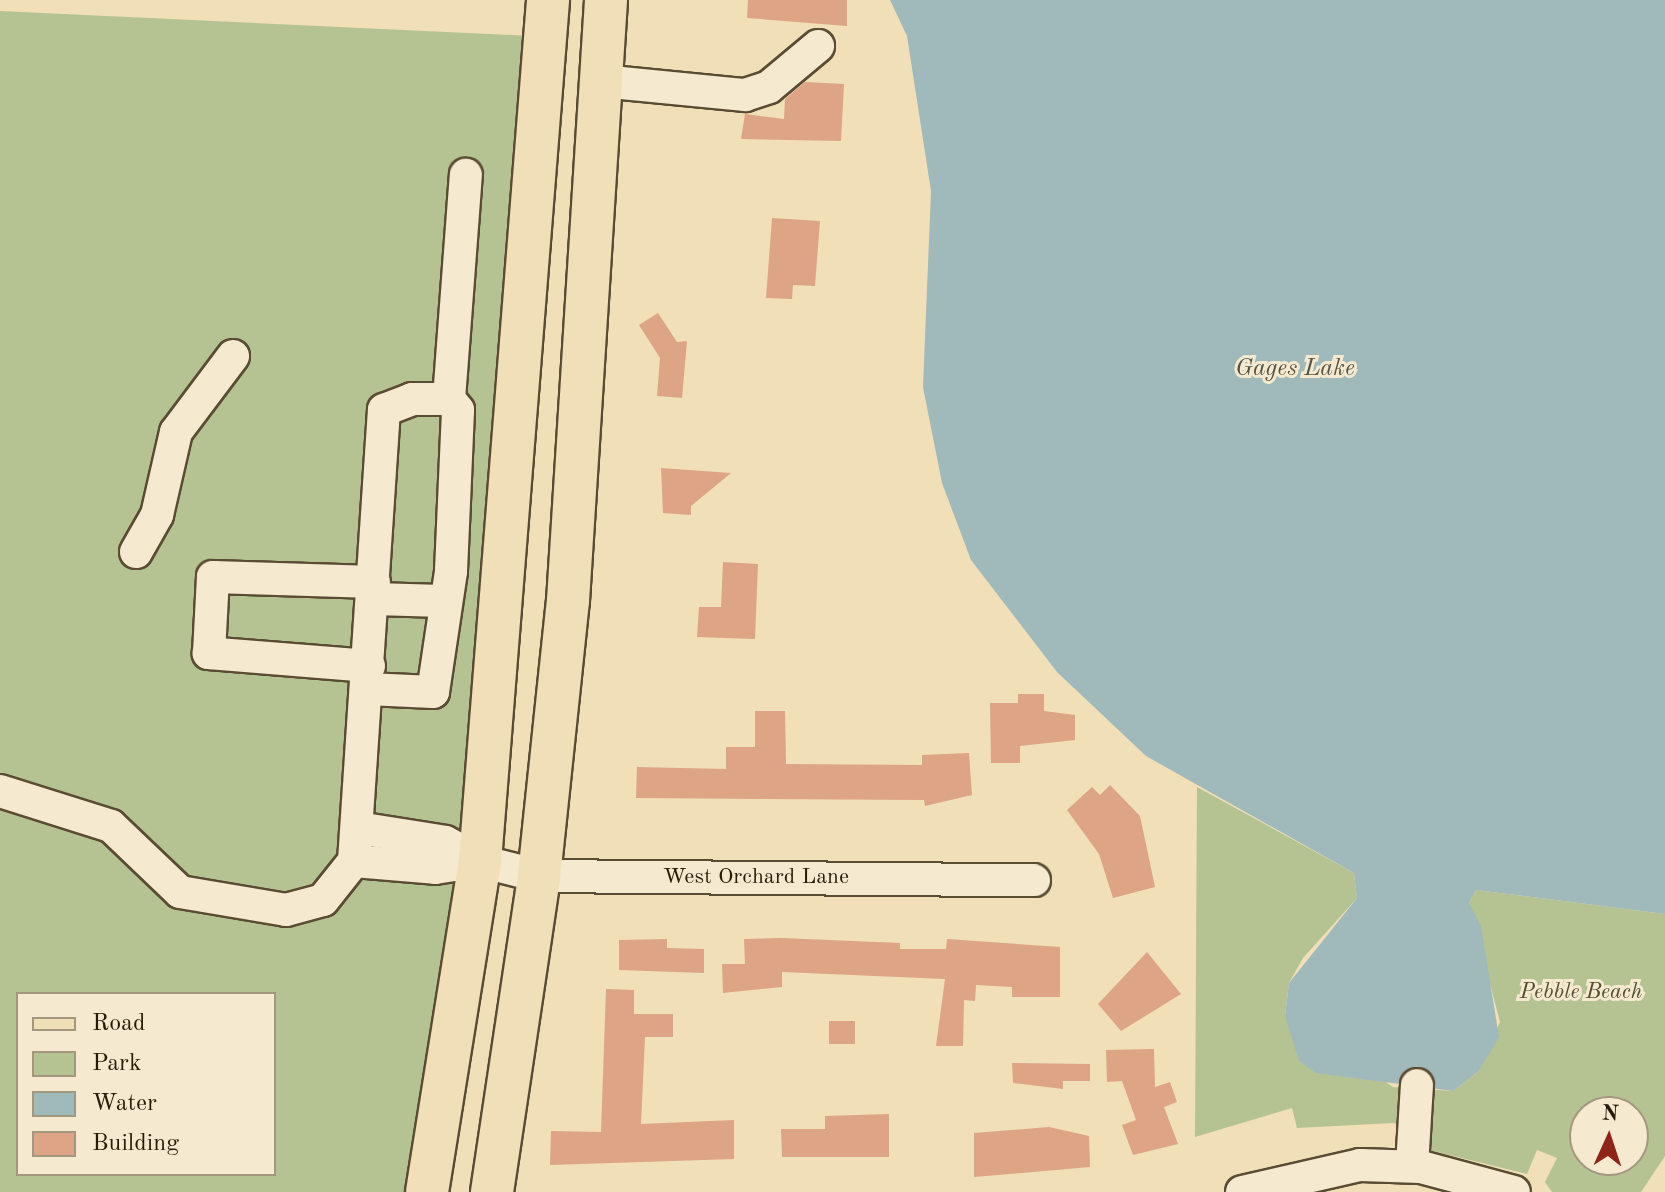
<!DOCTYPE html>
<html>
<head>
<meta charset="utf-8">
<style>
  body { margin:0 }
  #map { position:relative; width:1665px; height:1192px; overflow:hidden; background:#f0dfb7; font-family:"Old Standard TT",serif }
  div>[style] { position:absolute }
  .green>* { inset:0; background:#b5c392 }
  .water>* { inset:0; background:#a0b9ba }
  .building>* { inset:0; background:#dda486; transform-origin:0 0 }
  .roads { filter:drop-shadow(2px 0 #5a4b33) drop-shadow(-2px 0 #5a4b33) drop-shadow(0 2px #5a4b33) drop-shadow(0 -2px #5a4b33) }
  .minor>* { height:32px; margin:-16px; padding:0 16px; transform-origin:16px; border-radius:16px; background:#f5ead0 }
  .major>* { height:42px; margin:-21px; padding:0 21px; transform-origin:21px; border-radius:21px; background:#f0dfb7 }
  span { translate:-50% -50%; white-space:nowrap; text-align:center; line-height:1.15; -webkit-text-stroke:6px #f5ead0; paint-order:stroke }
  .street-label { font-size:22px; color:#281a07 }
  .park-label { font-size:22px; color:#524d31; font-style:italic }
  .water-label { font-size:24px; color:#525246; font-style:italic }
  .legend { position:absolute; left:16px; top:992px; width:260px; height:184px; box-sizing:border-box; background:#f5ead0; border:2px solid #a39780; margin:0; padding:10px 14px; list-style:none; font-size:24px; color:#281a07 }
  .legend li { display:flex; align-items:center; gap:16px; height:40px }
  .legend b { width:40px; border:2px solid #a39780 }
  .north { position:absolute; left:1569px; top:1096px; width:80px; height:80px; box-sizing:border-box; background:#f5ead0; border:2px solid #a39780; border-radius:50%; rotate:3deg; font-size:22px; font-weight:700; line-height:32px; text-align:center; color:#281a07 }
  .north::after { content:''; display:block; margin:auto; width:28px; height:36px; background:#8f2418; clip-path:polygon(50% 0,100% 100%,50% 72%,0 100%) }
</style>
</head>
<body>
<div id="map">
  <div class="green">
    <i style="clip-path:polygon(evenodd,0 11px,532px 36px,475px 887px,426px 1192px,0 1192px,0 11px,18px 994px,274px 994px,274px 1174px,18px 1174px,18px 994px)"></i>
    <i style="clip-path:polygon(evenodd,1197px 787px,1354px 873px,1357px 898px,1303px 958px,1289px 983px,1285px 1016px,1393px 1087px,1453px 1091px,1479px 1071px,1500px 1022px,1469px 903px,1476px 890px,1665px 914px,1665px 1156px,1641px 1192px,1552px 1192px,1545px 1182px,1557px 1158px,1537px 1150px,1527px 1174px,1429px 1150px,1428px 1130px,1393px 1123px,1297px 1128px,1292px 1108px,1195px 1137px,1197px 787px,1585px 1112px,1633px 1112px,1633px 1160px,1585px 1160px,1585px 1112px)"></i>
  </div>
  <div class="water">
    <i style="clip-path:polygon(890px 0,1665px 0,1665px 914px,1476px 890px,1469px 903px,1481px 926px,1499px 1037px,1479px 1071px,1453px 1091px,1316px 1073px,1299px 1061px,1285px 1016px,1289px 983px,1357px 898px,1354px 873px,1146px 756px,1057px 672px,971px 560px,942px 483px,923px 387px,931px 191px,907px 36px)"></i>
  </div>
  <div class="building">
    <i style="clip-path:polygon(748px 0,847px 0,847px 26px,747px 18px)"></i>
    <i style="clip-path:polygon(805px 82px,844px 84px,841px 141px,741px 139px,745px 114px,784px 119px,785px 99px)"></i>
    <i style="clip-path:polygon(772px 218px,820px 221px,815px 286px,793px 285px,792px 299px,766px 298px)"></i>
    <i style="clip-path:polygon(658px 313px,677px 342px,687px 341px,682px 398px,657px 396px,660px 358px,639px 325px)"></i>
    <i style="clip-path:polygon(661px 468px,731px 473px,691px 506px,691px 515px,663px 513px)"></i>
    <i style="clip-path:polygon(723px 562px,758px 564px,755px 639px,697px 637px,699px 607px,721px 607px)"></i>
    <i style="clip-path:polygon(1018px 694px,1044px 694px,1044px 711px,1075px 715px,1075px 740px,1020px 746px,1020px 763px,991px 763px,990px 703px,1018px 703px)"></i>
    <i style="clip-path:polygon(755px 711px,785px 711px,786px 764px,922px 765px,922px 755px,969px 753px,972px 795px,925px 806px,924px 800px,636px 798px,637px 767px,726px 769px,726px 747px,755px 747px)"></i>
    <i style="clip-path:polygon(1110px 785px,1140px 816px,1155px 887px,1113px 898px,1099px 854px,1067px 810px,1092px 787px,1100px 795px)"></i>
    <i style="clip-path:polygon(781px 938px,900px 943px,900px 949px,946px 949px,947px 939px,1060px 947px,1060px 997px,1012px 997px,1012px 987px,976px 985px,975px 1001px,964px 1000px,963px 1046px,936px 1046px,945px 979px,782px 972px,782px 987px,723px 993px,722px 964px,745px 964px,744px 939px)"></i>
    <i style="clip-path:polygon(667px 939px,667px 948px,704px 949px,704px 973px,619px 970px,619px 940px)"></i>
    <i style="clip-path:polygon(1147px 952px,1181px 994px,1121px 1031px,1098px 1004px)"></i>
    <i style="clip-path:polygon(606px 989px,634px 990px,634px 1014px,673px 1014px,673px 1037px,645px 1037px,641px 1124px,734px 1120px,734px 1159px,550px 1165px,551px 1131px,601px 1132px)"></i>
    <i style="left:829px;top:1021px;width:26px;height:23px"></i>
    <i style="clip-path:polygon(1154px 1049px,1155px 1087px,1170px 1082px,1177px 1102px,1164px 1107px,1178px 1144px,1133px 1155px,1122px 1125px,1136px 1120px,1122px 1081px,1107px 1082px,1106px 1050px)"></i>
    <i style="clip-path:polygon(1012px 1063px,1090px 1064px,1090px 1081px,1063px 1081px,1063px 1089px,1013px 1083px)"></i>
    <i style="clip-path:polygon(889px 1114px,889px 1157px,782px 1157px,781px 1129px,825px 1129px,825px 1116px)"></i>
    <i style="clip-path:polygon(1049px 1127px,1089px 1136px,1090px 1167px,974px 1177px,974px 1133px)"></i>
  </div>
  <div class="roads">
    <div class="minor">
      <i style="left:601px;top:81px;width:145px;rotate:5.6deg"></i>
      <i style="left:745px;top:95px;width:25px;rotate:-18deg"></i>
      <i style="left:769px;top:87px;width:64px;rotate:-39.9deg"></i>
      <i style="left:136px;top:552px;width:43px;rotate:-60.4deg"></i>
      <i style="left:157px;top:515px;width:85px;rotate:-77.1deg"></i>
      <i style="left:176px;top:432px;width:95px;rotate:-53.1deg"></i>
      <i style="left:373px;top:599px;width:71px;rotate:1.6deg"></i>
      <i style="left:369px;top:666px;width:161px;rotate:-175.4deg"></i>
      <i style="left:209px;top:653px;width:76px;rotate:-87deg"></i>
      <i style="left:213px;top:577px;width:161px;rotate:1.8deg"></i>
      <i style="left:367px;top:689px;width:66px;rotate:2.6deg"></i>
      <i style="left:433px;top:692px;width:122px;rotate:-81.5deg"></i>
      <i style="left:451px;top:571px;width:161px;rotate:-87.5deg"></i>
      <i style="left:458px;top:410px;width:14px;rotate:-129deg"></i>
      <i style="left:0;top:791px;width:116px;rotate:17.5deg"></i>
      <i style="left:111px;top:826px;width:95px;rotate:43.7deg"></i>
      <i style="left:180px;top:892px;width:108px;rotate:9.6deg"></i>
      <i style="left:286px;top:910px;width:38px;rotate:-15deg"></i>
      <i style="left:323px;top:900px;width:50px;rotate:-51.5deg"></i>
      <i style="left:354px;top:861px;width:452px;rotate:-86.2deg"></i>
      <i style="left:384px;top:410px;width:30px;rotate:-21deg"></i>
      <i style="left:412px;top:399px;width:37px"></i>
      <i style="left:449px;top:399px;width:225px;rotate:-85.7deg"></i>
      <i style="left:358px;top:828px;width:88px;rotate:9.1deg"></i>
      <i style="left:445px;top:842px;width:40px;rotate:28deg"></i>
      <i style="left:480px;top:861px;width:61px;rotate:14.3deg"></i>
      <i style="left:539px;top:876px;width:495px;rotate:0.5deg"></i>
      <i style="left:354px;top:861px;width:81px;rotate:4.9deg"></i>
      <i style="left:435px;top:868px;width:46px;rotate:-8.8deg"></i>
      <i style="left:1412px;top:1166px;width:81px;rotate:-86.5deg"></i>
      <i style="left:1242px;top:1192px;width:121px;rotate:-12.9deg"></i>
      <i style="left:1360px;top:1165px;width:61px;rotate:1.9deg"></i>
      <i style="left:1421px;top:1167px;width:96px;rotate:15deg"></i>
    </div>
    <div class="major">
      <i style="left:427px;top:1192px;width:335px;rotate:-80.9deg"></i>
      <i style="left:480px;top:861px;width:864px;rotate:-85.48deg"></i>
      <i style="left:492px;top:1192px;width:319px;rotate:-81.5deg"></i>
      <i style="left:539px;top:876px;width:277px;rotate:-84deg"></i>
      <i style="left:568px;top:601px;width:602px;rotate:-86.38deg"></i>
    </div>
  </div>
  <div class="street-label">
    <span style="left:756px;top:878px">West Orchard Lane</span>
  </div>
  <div class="park-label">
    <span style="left:1581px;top:993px">Pebble Beach</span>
  </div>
  <div class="water-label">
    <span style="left:1295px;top:370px">Gages Lake</span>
  </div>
  <ul class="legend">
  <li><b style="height:10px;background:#f0dfb7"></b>Road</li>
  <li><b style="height:22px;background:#b5c392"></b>Park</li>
  <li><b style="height:22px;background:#a0b9ba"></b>Water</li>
  <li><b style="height:22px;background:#dda486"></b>Building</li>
  </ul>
  <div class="north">N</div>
</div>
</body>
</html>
